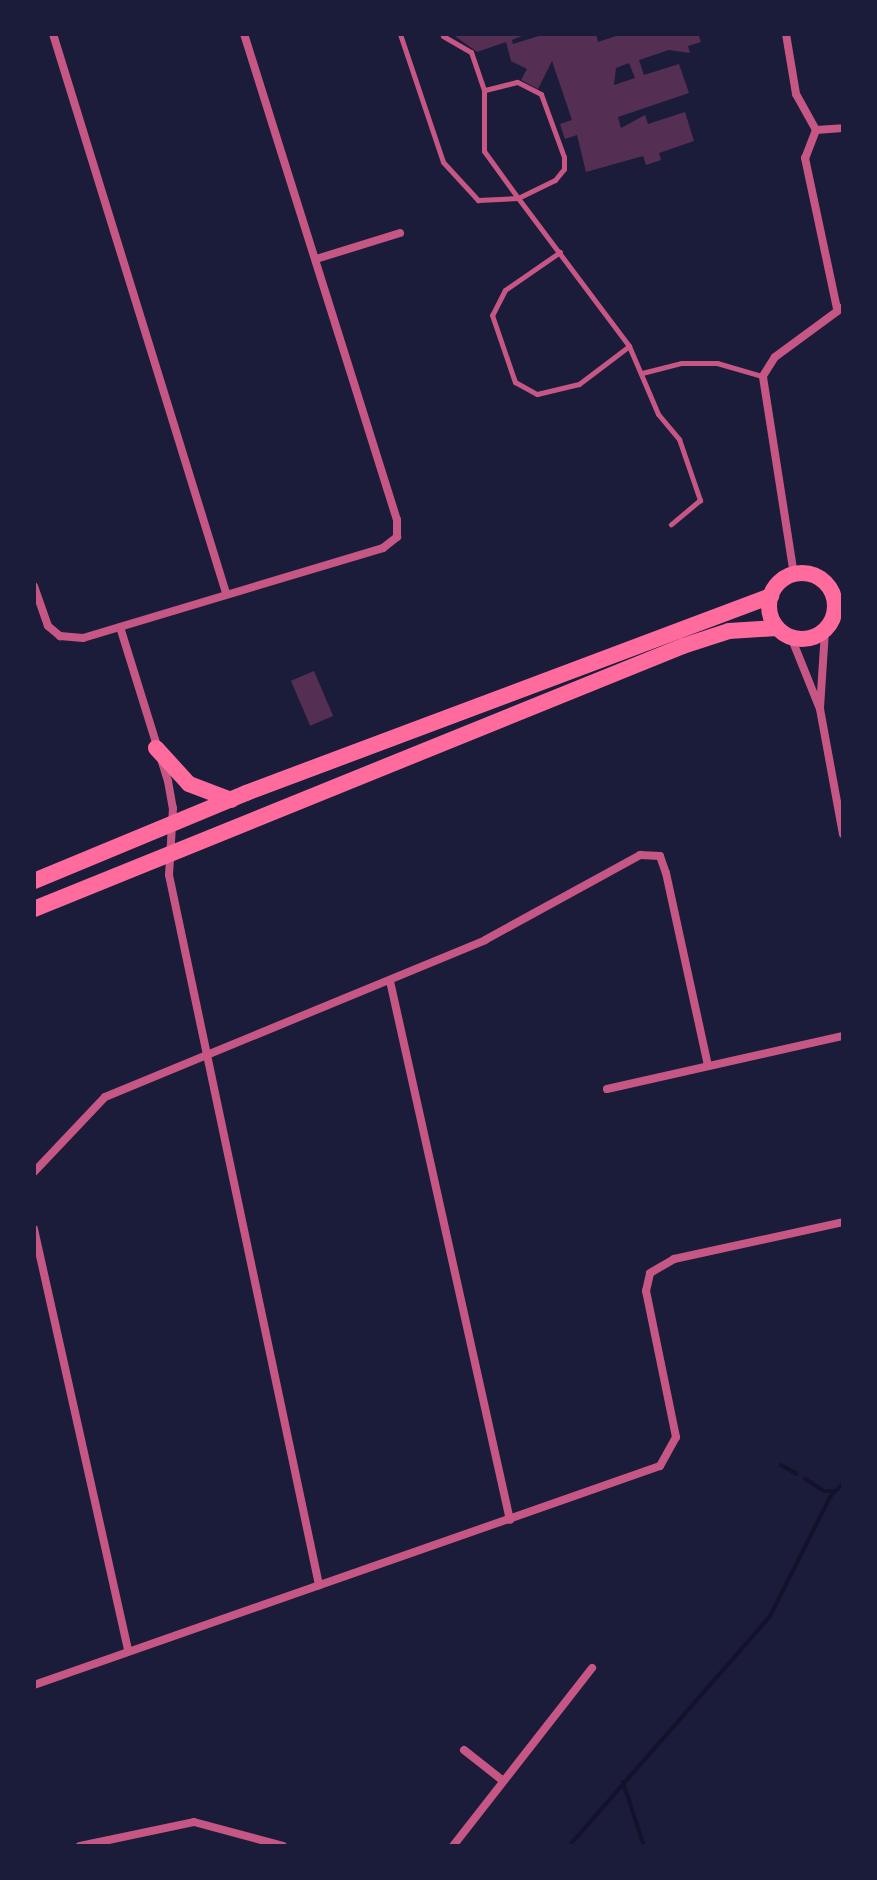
<!DOCTYPE html>
<html>
<head>
<meta charset="utf-8">
<style>
  body { margin:0 }
  #map { position:relative; width:877px; height:1880px; overflow:hidden; background:#1b1b3a; font-family:"Sofia Sans Condensed",sans-serif }
  div>[style] { position:absolute }
  .stream>* { height:4px; margin:-2px; padding:0 2px; transform-origin:2px; border-radius:2px; background:#12122b }
  .building>* { inset:0; background:#542f53; transform-origin:0 0 }
  .service>* { height:5px; margin:-2.5px; padding:0 2.5px; transform-origin:2.5px; border-radius:2.5px; background:#c65784 }
  .minor>* { height:8px; margin:-4px; padding:0 4px; transform-origin:4px; border-radius:4px; background:#c65784 }
  .trunk>* { height:16px; margin:-8px; padding:0 8px; transform-origin:8px; border-radius:8px; background:#ff6b9d }
  .trunk>.ring { margin:-8px; padding:0; box-sizing:content-box; background:none; border:16px solid #ff6b9d; border-radius:50% }
  span { translate:-50% -50%; white-space:nowrap; text-align:center; line-height:1.15; -webkit-text-stroke:6px #1b1b3a; paint-order:stroke }
  .frame { position:absolute; inset:0; border:36px solid #1b1b3a; pointer-events:none }
</style>
</head>
<body>
<div id="map">
  <div class="stream">
    <i style="left:781px;top:1465px;width:18px;rotate:29deg"></i>
    <i style="left:805px;top:1479px;width:22px;rotate:32deg"></i>
    <i style="left:824px;top:1491px;width:11px"></i>
    <i style="left:623px;top:1782px;width:67px;rotate:71.8deg"></i>
    <i style="left:569px;top:1846px;width:305px;rotate:-48.8deg"></i>
    <i style="left:770px;top:1616px;width:133px;rotate:-63.2deg"></i>
    <i style="left:830px;top:1497px;width:19px;rotate:-47deg"></i>
  </div>
  <div class="building">
    <i style="clip-path:polygon(evenodd,452px 34px,527px 34px,512px 40px,513px 44px,545px 34px,596px 34px,598px 42px,622px 34px,698px 34px,701px 42px,688px 46px,690px 53px,669px 50px,639px 60px,644px 75px,679px 64px,689px 93px,618px 117px,621px 128px,645px 115px,648px 124px,685px 112px,694px 141px,659px 153px,661px 160px,646px 165px,643px 156px,586px 172px,577px 135px,565px 139px,560px 124px,572px 120px,552px 61px,538px 89px,521px 80px,527px 69px,511px 61px,506px 42px,477px 52px,452px 34px,629px 63px,635px 78px,614px 85px,616px 68px,629px 63px)"></i>
    <i style="left:314px;top:671px;width:49px;height:25px;rotate:67deg"></i>
  </div>
  <div class="service">
    <i style="left:400px;top:34px;width:135px;rotate:71.4deg"></i>
    <i style="left:443px;top:162px;width:52px;rotate:47.4deg"></i>
    <i style="left:478px;top:200px;width:40px;rotate:-2.9deg"></i>
    <i style="left:518px;top:198px;width:185px;rotate:53.1deg"></i>
    <i style="left:629px;top:346px;width:74px;rotate:66.9deg"></i>
    <i style="left:658px;top:414px;width:33px;rotate:50deg"></i>
    <i style="left:679px;top:439px;width:65px;rotate:71deg"></i>
    <i style="left:700px;top:500px;width:38px;rotate:140deg"></i>
    <i style="left:443px;top:36px;width:32px;rotate:30deg"></i>
    <i style="left:471px;top:52px;width:40px;rotate:71.1deg"></i>
    <i style="left:484px;top:90px;width:61px;rotate:90deg"></i>
    <i style="left:484px;top:151px;width:58px;rotate:54.1deg"></i>
    <i style="left:518px;top:198px;width:41px;rotate:-25.9deg"></i>
    <i style="left:555px;top:180px;width:14px;rotate:-51deg"></i>
    <i style="left:564px;top:169px;width:12px;rotate:-90deg"></i>
    <i style="left:564px;top:157px;width:67px;rotate:-110.1deg"></i>
    <i style="left:541px;top:94px;width:27px;rotate:-153deg"></i>
    <i style="left:517px;top:82px;width:34px;rotate:166deg"></i>
    <i style="left:560px;top:252px;width:67px;rotate:145.4deg"></i>
    <i style="left:505px;top:290px;width:28px;rotate:117deg"></i>
    <i style="left:492px;top:315px;width:71px;rotate:71.1deg"></i>
    <i style="left:515px;top:382px;width:25px;rotate:29deg"></i>
    <i style="left:537px;top:394px;width:43px;rotate:-13.4deg"></i>
    <i style="left:579px;top:384px;width:63px;rotate:-37.2deg"></i>
    <i style="left:642px;top:373px;width:40px;rotate:-14.4deg"></i>
    <i style="left:681px;top:363px;width:36px"></i>
    <i style="left:717px;top:363px;width:47px;rotate:16.1deg"></i>
  </div>
  <div class="minor">
    <i style="left:53px;top:34px;width:585px;rotate:72.8deg"></i>
    <i style="left:786px;top:34px;width:61px;rotate:80.5deg"></i>
    <i style="left:796px;top:94px;width:41px;rotate:60.9deg"></i>
    <i style="left:816px;top:130px;width:30px;rotate:111deg"></i>
    <i style="left:805px;top:158px;width:153px;rotate:78deg"></i>
    <i style="left:816px;top:130px;width:27px;rotate:-4deg"></i>
    <i style="left:316px;top:259px;width:88px;rotate:-17.2deg"></i>
    <i style="left:794px;top:575px;width:201px;rotate:-98.9deg"></i>
    <i style="left:763px;top:376px;width:22px;rotate:-58deg"></i>
    <i style="left:775px;top:357px;width:84px;rotate:-36.3deg"></i>
    <i style="left:34px;top:586px;width:42px;rotate:70.7deg"></i>
    <i style="left:48px;top:626px;width:16px;rotate:40deg"></i>
    <i style="left:60px;top:636px;width:23px;rotate:5deg"></i>
    <i style="left:83px;top:638px;width:313px;rotate:-16.7deg"></i>
    <i style="left:383px;top:548px;width:18px;rotate:-38deg"></i>
    <i style="left:397px;top:537px;width:17px;rotate:-90deg"></i>
    <i style="left:397px;top:520px;width:510px;rotate:-107.47deg"></i>
    <i style="left:120px;top:627px;width:161px;rotate:72.7deg"></i>
    <i style="left:168px;top:781px;width:27px;rotate:80deg"></i>
    <i style="left:173px;top:808px;width:67px;rotate:93.4deg"></i>
    <i style="left:169px;top:875px;width:726px;rotate:78.07deg"></i>
    <i style="left:791px;top:637px;width:78px;rotate:68.1deg"></i>
    <i style="left:820px;top:709px;width:127px;rotate:79.6deg"></i>
    <i style="left:820px;top:708px;width:78px;rotate:-86.3deg"></i>
    <i style="left:390px;top:981px;width:552px;rotate:77.45deg"></i>
    <i style="left:607px;top:1089px;width:242px;rotate:-12.7deg"></i>
    <i style="left:34px;top:1172px;width:103px;rotate:-46.6deg"></i>
    <i style="left:105px;top:1097px;width:411px;rotate:-22.4deg"></i>
    <i style="left:485px;top:940px;width:177px;rotate:-28.7deg"></i>
    <i style="left:640px;top:855px;width:20px;rotate:3deg"></i>
    <i style="left:660px;top:856px;width:18px;rotate:71deg"></i>
    <i style="left:666px;top:873px;width:197px;rotate:77.7deg"></i>
    <i style="left:34px;top:1229px;width:432px;rotate:77.4deg"></i>
    <i style="left:34px;top:1685px;width:663px;rotate:-19.28deg"></i>
    <i style="left:660px;top:1466px;width:33px;rotate:-61deg"></i>
    <i style="left:676px;top:1437px;width:149px;rotate:-101.6deg"></i>
    <i style="left:646px;top:1291px;width:18px;rotate:-77deg"></i>
    <i style="left:650px;top:1273px;width:28px;rotate:-30deg"></i>
    <i style="left:674px;top:1259px;width:173px;rotate:-12.3deg"></i>
    <i style="left:464px;top:1750px;width:48px;rotate:38.3deg"></i>
    <i style="left:80px;top:1846px;width:116px;rotate:-11.9deg"></i>
    <i style="left:194px;top:1822px;width:92px;rotate:15.1deg"></i>
    <i style="left:453px;top:1846px;width:226px;rotate:-52deg"></i>
  </div>
  <div class="trunk">
    <i class="ring" style="left:769px;top:573px;width:50px;height:50px"></i>
    <i style="left:156px;top:748px;width:49px;rotate:47.5deg"></i>
    <i style="left:189px;top:784px;width:45px;rotate:20.9deg"></i>
    <i style="left:34px;top:881px;width:230px;rotate:-22.5deg"></i>
    <i style="left:246px;top:793px;width:561px;rotate:-20.57deg"></i>
    <i style="left:34px;top:909px;width:700px;rotate:-22.06deg"></i>
    <i style="left:683px;top:646px;width:48px;rotate:-18.1deg"></i>
    <i style="left:729px;top:631px;width:48px;rotate:-3.6deg"></i>
  </div>
  <div class="frame"></div>
</div>
</body>
</html>
